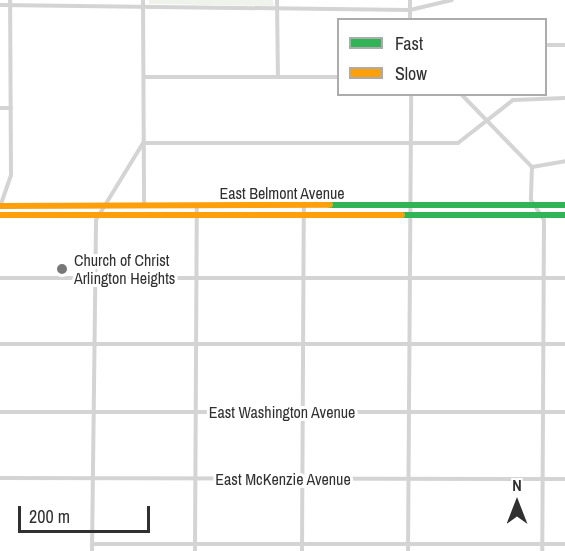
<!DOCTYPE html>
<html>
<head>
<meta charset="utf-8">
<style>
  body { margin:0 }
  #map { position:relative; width:565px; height:551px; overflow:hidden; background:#fff; font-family:"Archivo Narrow",sans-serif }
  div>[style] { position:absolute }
  .green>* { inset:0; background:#f0f2ec }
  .street>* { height:4px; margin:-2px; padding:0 2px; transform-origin:2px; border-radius:2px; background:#d4d4d4 }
  .fast>* { height:6px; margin:-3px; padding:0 3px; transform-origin:3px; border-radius:3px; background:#30b455 }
  .slow>* { height:6px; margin:-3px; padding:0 3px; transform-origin:3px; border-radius:3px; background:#ff9f0a }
  .dots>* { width:16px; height:16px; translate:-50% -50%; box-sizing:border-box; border:3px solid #fff; border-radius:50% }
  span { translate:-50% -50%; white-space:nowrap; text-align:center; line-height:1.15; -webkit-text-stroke:6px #fff; paint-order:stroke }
  .street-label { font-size:16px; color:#303030 }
  .poi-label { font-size:16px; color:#303030 }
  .left { translate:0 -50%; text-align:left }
  .legend { position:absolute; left:337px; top:18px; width:210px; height:78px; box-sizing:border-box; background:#fff; border:2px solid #acacac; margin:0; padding:8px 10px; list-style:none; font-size:18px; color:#303030 }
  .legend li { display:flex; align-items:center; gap:12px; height:30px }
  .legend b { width:30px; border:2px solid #acacac }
  .north { position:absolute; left:487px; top:473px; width:60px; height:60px; -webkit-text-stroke:4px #fff; paint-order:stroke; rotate:0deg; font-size:16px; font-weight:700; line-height:24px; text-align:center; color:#303030 }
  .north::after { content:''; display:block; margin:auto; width:21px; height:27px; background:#303030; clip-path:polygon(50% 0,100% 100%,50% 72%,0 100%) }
  .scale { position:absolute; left:18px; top:506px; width:132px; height:27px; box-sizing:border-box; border:3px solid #303030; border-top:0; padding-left:8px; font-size:18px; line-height:21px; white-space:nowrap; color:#303030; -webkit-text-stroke:4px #fff; paint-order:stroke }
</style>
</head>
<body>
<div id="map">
  <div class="green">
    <i style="clip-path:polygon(149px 0,273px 0,274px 6px,149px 4px)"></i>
  </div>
  <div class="street">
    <i style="left:143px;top:0;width:206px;rotate:89.7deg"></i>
    <i style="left:277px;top:0;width:77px;rotate:89.3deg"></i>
    <i style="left:410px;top:0;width:20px;rotate:90deg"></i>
    <i style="left:0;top:5px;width:410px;rotate:0.7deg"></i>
    <i style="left:410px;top:10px;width:43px;rotate:-13.4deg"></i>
    <i style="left:546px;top:45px;width:19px"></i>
    <i style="left:144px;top:77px;width:194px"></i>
    <i style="left:461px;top:94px;width:102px;rotate:45.8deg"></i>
    <i style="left:0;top:108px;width:11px"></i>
    <i style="left:532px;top:167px;width:33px;rotate:92deg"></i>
    <i style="left:531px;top:200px;width:24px;rotate:57deg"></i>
    <i style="left:544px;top:220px;width:331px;rotate:90.3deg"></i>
    <i style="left:532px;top:167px;width:34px;rotate:-10deg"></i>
    <i style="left:0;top:207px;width:34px;rotate:-71deg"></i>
    <i style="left:11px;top:175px;width:175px;rotate:-90.3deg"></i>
    <i style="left:0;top:278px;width:565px"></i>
    <i style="left:0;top:344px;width:565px"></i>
    <i style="left:0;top:412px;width:565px"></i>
    <i style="left:0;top:478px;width:565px;rotate:0.1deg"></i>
    <i style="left:92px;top:544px;width:473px"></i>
    <i style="left:92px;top:551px;width:331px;rotate:-89.3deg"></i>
    <i style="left:96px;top:220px;width:90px;rotate:-58.6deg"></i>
    <i style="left:143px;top:143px;width:315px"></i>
    <i style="left:458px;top:143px;width:70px;rotate:-38deg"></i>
    <i style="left:513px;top:100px;width:52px;rotate:-2.2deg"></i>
    <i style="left:195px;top:551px;width:345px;rotate:-89.7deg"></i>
    <i style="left:302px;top:551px;width:345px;rotate:-89.7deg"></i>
    <i style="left:408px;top:551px;width:457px;rotate:-89.6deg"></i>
  </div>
  <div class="fast">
    <i style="left:330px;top:205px;width:235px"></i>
    <i style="left:402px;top:215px;width:163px"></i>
  </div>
  <div class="slow">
    <i style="left:0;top:206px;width:330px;rotate:-0.2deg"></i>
    <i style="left:0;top:215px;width:402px"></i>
  </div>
  <div class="dots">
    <i style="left:62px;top:269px;background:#787878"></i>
  </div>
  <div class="street-label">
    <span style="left:282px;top:193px">East Belmont Avenue</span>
    <span style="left:282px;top:412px">East Washington Avenue</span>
    <span style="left:283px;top:479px">East McKenzie Avenue</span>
  </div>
  <div class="poi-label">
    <span class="left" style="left:74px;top:269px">Church of Christ<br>Arlington Heights</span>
  </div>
  <ul class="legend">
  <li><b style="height:8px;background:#30b455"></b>Fast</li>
  <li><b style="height:8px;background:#ff9f0a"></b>Slow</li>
  </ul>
  <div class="north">N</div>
  <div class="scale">200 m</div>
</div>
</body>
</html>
